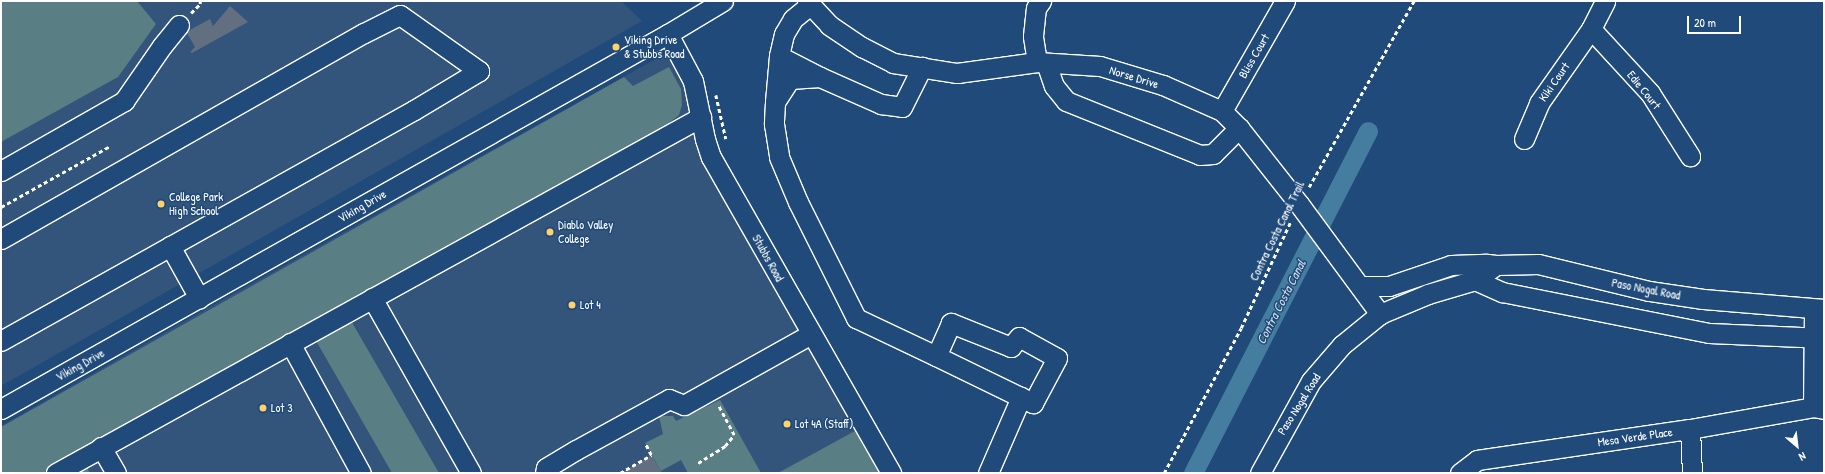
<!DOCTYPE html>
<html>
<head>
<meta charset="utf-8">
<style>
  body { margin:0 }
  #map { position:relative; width:1825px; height:474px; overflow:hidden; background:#1f4a7a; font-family:"Patrick Hand",sans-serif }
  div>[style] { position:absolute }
  .built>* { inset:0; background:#33557c }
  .green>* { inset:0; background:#597e84 }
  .canal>* { height:19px; margin:-9.5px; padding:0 9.5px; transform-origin:9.5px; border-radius:9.5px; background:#447d9f }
  .building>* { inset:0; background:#616f80 }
  .path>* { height:2.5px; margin-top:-1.25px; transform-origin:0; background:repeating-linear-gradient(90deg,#fff 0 4px,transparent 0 7px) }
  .roads { filter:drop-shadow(1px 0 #fff) drop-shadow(-1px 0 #fff) drop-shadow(0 1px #fff) drop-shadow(0 -1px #fff) }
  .minor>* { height:19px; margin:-9.5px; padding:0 9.5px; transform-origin:9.5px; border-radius:9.5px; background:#1f4a7a }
  .dots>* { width:11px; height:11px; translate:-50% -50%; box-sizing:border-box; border:2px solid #1f4a7a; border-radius:50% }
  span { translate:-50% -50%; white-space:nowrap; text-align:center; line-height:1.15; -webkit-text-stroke:3px #1f4a7a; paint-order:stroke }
  .poi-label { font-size:12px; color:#fff }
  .left { translate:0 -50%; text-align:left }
  .street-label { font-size:12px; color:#fff }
  .water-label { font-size:13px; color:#d0dee7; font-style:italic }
  .frame { position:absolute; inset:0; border:2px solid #fff; pointer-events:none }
  .north { position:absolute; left:1777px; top:426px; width:40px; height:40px; -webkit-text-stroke:3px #1f4a7a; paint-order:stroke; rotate:152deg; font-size:11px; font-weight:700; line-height:16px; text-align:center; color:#fff }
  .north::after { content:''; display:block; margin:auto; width:14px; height:18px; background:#fff; clip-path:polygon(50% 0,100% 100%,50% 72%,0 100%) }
  .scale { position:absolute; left:1687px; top:16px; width:54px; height:18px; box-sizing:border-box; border:2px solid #fff; border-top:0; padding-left:5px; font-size:12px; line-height:14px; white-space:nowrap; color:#fff; -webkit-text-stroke:3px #1f4a7a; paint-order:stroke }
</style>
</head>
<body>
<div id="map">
  <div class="built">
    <i style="clip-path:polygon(1px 1px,621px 1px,642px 21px,1px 386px)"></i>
    <i style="clip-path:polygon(663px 55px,680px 56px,710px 142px,891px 473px,1px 473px,1px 426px,206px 309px)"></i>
  </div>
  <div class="green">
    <i style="clip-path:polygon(1px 1px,137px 1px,156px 24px,118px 77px,1px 142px)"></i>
    <i style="clip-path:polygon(669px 67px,681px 89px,682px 105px,679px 115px,657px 132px,346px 312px,439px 473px,392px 473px,311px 332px,82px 459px,90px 473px,1px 473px,1px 427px,624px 77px,633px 86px)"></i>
    <i style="clip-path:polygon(720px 400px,761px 473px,688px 473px,681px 460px,661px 471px,645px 443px,663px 434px,659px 416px,673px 416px,676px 421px)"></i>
    <i style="clip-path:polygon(864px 426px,891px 473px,778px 473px)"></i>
  </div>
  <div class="canal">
    <i style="left:1193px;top:473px;width:384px;rotate:-62.9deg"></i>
  </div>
  <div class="building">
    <i style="clip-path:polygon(230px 6px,248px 22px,192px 53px,190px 52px,195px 47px,187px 33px,188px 31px,210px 19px,213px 26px)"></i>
    <i style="clip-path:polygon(652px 455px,662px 473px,621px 473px)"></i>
  </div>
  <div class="path">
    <i style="left:191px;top:13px;width:13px;rotate:-45deg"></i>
    <i style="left:200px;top:4px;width:3px;rotate:-90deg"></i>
    <i style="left:716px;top:95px;width:45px;rotate:77.2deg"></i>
    <i style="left:1309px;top:187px;width:214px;rotate:-60.6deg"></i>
    <i style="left:1px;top:207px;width:125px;rotate:-29.2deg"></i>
    <i style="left:698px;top:463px;width:32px;rotate:-32deg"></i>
    <i style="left:725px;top:446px;width:14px;rotate:-51deg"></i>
    <i style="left:734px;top:435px;width:34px;rotate:-118deg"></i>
    <i style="left:620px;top:473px;width:36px;rotate:-30deg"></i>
    <i style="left:651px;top:455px;width:13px;rotate:-117deg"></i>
    <i style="left:1164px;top:473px;width:164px;rotate:-62deg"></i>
    <i style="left:1241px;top:328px;width:116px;rotate:-65deg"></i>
  </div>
  <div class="roads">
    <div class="minor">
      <i style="left:807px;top:1px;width:33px;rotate:47deg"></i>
      <i style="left:829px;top:25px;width:40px;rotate:34deg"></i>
      <i style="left:862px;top:47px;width:35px;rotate:27deg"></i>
      <i style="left:893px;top:63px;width:65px;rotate:8.9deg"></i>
      <i style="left:957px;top:73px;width:81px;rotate:-7.8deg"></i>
      <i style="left:1037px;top:62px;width:63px;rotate:3.6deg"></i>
      <i style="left:1100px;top:66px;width:66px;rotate:16.8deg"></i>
      <i style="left:1163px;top:85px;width:64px;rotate:23.8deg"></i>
      <i style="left:1222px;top:111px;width:24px;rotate:45deg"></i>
      <i style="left:1239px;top:128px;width:97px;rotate:51.7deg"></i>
      <i style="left:1299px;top:204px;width:137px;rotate:53.6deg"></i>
      <i style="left:810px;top:5px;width:22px;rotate:141deg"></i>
      <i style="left:793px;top:19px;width:17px;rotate:121deg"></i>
      <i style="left:784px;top:34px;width:23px;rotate:103deg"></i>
      <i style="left:779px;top:56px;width:46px;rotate:95deg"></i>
      <i style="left:775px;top:102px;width:27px;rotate:-57deg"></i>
      <i style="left:790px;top:79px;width:30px;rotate:-4deg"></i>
      <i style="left:1591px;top:29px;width:87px;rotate:47.3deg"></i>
      <i style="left:1650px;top:93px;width:75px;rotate:57.6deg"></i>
      <i style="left:668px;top:34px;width:53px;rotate:62deg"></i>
      <i style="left:693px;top:81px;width:59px;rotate:78.3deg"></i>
      <i style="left:705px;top:139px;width:19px;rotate:72deg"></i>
      <i style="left:711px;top:157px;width:364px;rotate:60.3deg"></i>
      <i style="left:779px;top:56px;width:46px;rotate:27.1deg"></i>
      <i style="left:820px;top:77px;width:67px;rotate:23.9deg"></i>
      <i style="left:881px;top:104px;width:21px;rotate:8deg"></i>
      <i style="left:902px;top:107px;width:45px;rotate:-63.4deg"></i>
      <i style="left:1037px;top:62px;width:26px;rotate:-99deg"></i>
      <i style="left:1033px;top:36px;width:28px;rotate:-84deg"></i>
      <i style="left:1036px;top:8px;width:9px;rotate:-54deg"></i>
      <i style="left:1046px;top:63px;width:24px;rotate:71deg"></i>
      <i style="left:1054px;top:86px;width:19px;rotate:51deg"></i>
      <i style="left:1066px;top:101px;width:144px;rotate:21.9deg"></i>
      <i style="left:1200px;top:155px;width:13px;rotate:-4deg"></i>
      <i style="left:1213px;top:154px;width:37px;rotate:-45deg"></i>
      <i style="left:775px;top:102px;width:22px;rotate:93deg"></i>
      <i style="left:774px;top:124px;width:33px;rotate:81deg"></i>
      <i style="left:779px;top:157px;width:49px;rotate:67.1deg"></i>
      <i style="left:798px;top:202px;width:130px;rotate:63.4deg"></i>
      <i style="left:856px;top:318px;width:89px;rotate:25.4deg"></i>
      <i style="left:936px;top:356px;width:108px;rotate:25.9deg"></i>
      <i style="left:1033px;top:403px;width:51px;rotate:-61.9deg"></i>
      <i style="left:1057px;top:358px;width:43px;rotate:-151.1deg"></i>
      <i style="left:1019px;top:337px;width:13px;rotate:129deg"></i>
      <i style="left:1011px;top:347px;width:65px;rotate:-158.2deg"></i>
      <i style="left:951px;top:323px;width:36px;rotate:114deg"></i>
      <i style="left:1222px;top:111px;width:127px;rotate:-60.2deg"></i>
      <i style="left:1524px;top:139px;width:39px;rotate:-67deg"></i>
      <i style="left:1539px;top:103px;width:90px;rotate:-54.9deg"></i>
      <i style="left:1591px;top:29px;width:31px;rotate:-63deg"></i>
      <i style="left:1px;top:171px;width:142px;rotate:-29.6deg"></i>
      <i style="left:124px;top:101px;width:67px;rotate:-55.4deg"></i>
      <i style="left:162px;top:46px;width:27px;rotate:-51deg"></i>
      <i style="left:1px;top:239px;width:417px;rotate:-29.6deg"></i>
      <i style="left:364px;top:33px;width:40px;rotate:-26.6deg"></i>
      <i style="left:400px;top:15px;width:97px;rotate:35.3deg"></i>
      <i style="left:479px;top:71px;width:76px;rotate:149deg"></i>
      <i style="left:414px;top:110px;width:473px;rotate:150.8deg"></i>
      <i style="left:170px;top:246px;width:60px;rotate:60.9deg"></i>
      <i style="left:1360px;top:286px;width:29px"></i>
      <i style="left:1389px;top:286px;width:65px;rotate:-18.7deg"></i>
      <i style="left:1451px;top:265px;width:36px;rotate:-2deg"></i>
      <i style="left:1487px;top:264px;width:9px;rotate:6deg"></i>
      <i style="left:372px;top:298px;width:201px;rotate:60.5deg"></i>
      <i style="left:1824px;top:309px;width:121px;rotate:-175.3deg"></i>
      <i style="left:1703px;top:299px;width:55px;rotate:-171.6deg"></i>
      <i style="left:1649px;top:291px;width:114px;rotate:-166.3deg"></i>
      <i style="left:1538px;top:264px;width:42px;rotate:178.6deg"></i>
      <i style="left:1496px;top:265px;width:26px;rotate:144deg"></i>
      <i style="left:1475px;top:280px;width:30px;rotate:24deg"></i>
      <i style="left:1502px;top:292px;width:211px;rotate:11.2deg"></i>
      <i style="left:1709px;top:333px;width:115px;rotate:2.5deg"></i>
      <i style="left:290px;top:343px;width:148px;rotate:61.4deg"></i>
      <i style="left:1813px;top:407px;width:98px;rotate:-89.4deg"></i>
      <i style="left:1px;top:409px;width:765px;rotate:-29.35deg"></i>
      <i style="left:668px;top:34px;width:64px;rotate:-31deg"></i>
      <i style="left:1690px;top:429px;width:44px;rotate:87.4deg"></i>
      <i style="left:101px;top:447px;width:30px;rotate:60deg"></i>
      <i style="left:56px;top:473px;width:737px;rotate:-28.9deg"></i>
      <i style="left:545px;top:473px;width:5px;rotate:-79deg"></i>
      <i style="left:546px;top:468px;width:35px;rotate:-31deg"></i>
      <i style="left:576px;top:450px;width:106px;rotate:-28.7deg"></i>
      <i style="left:669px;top:399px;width:16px;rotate:22deg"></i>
      <i style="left:684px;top:405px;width:145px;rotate:-29.2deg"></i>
      <i style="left:988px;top:473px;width:83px;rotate:-66.5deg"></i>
      <i style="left:1260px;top:473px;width:105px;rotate:-61deg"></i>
      <i style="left:1311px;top:381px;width:48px;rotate:-49.3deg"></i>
      <i style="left:1342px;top:345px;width:49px;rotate:-39.2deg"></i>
      <i style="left:1380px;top:314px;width:52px;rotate:-22.6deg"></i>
      <i style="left:1428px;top:294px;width:49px;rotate:-16.6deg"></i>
      <i style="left:1460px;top:473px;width:21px;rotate:-37deg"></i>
      <i style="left:1477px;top:460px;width:215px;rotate:-8.3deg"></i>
      <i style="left:1690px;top:429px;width:125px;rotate:-10.1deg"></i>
      <i style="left:1813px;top:407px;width:11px;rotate:10deg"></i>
    </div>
  </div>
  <div class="dots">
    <i style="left:616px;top:47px;background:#ffd166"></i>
    <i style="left:161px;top:204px;background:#ffd166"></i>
    <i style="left:550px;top:232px;background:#ffd166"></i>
    <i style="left:572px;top:305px;background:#ffd166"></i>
    <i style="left:263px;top:408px;background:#ffd166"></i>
    <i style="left:787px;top:424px;background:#ffd166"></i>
  </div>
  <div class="poi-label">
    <span class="left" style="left:624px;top:47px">Viking Drive<br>&amp; Stubbs Road</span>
    <span class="left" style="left:169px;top:204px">College Park<br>High School</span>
    <span class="left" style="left:558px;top:232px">Diablo Valley<br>College</span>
    <span class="left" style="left:580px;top:305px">Lot 4</span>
    <span class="left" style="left:271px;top:408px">Lot 3</span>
    <span class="left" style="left:795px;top:424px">Lot 4A (Staff)</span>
  </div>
  <div class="street-label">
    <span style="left:1254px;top:56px;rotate:-60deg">Bliss Court</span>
    <span style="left:1134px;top:77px;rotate:17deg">Norse Drive</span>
    <span style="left:1554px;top:82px;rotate:-55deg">Kiki Court</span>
    <span style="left:1644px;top:90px;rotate:51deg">Edie Court</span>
    <span style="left:362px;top:206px;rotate:-30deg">Viking Drive</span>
    <span style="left:1277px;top:231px;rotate:-64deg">Contra Costa Canal Trail</span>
    <span style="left:768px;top:258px;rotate:61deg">Stubbs Road</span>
    <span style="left:1646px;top:289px;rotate:11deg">Paso Nogal Road</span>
    <span style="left:80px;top:365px;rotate:-29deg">Viking Drive</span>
    <span style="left:1299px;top:404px;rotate:-58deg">Paso Nogal Road</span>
    <span style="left:1635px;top:437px;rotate:-8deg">Mesa Verde Place</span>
  </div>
  <div class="water-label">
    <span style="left:1281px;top:302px;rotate:-63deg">Contra Costa Canal</span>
  </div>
  <div class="frame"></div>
  <div class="north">N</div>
  <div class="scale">20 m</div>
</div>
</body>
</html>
